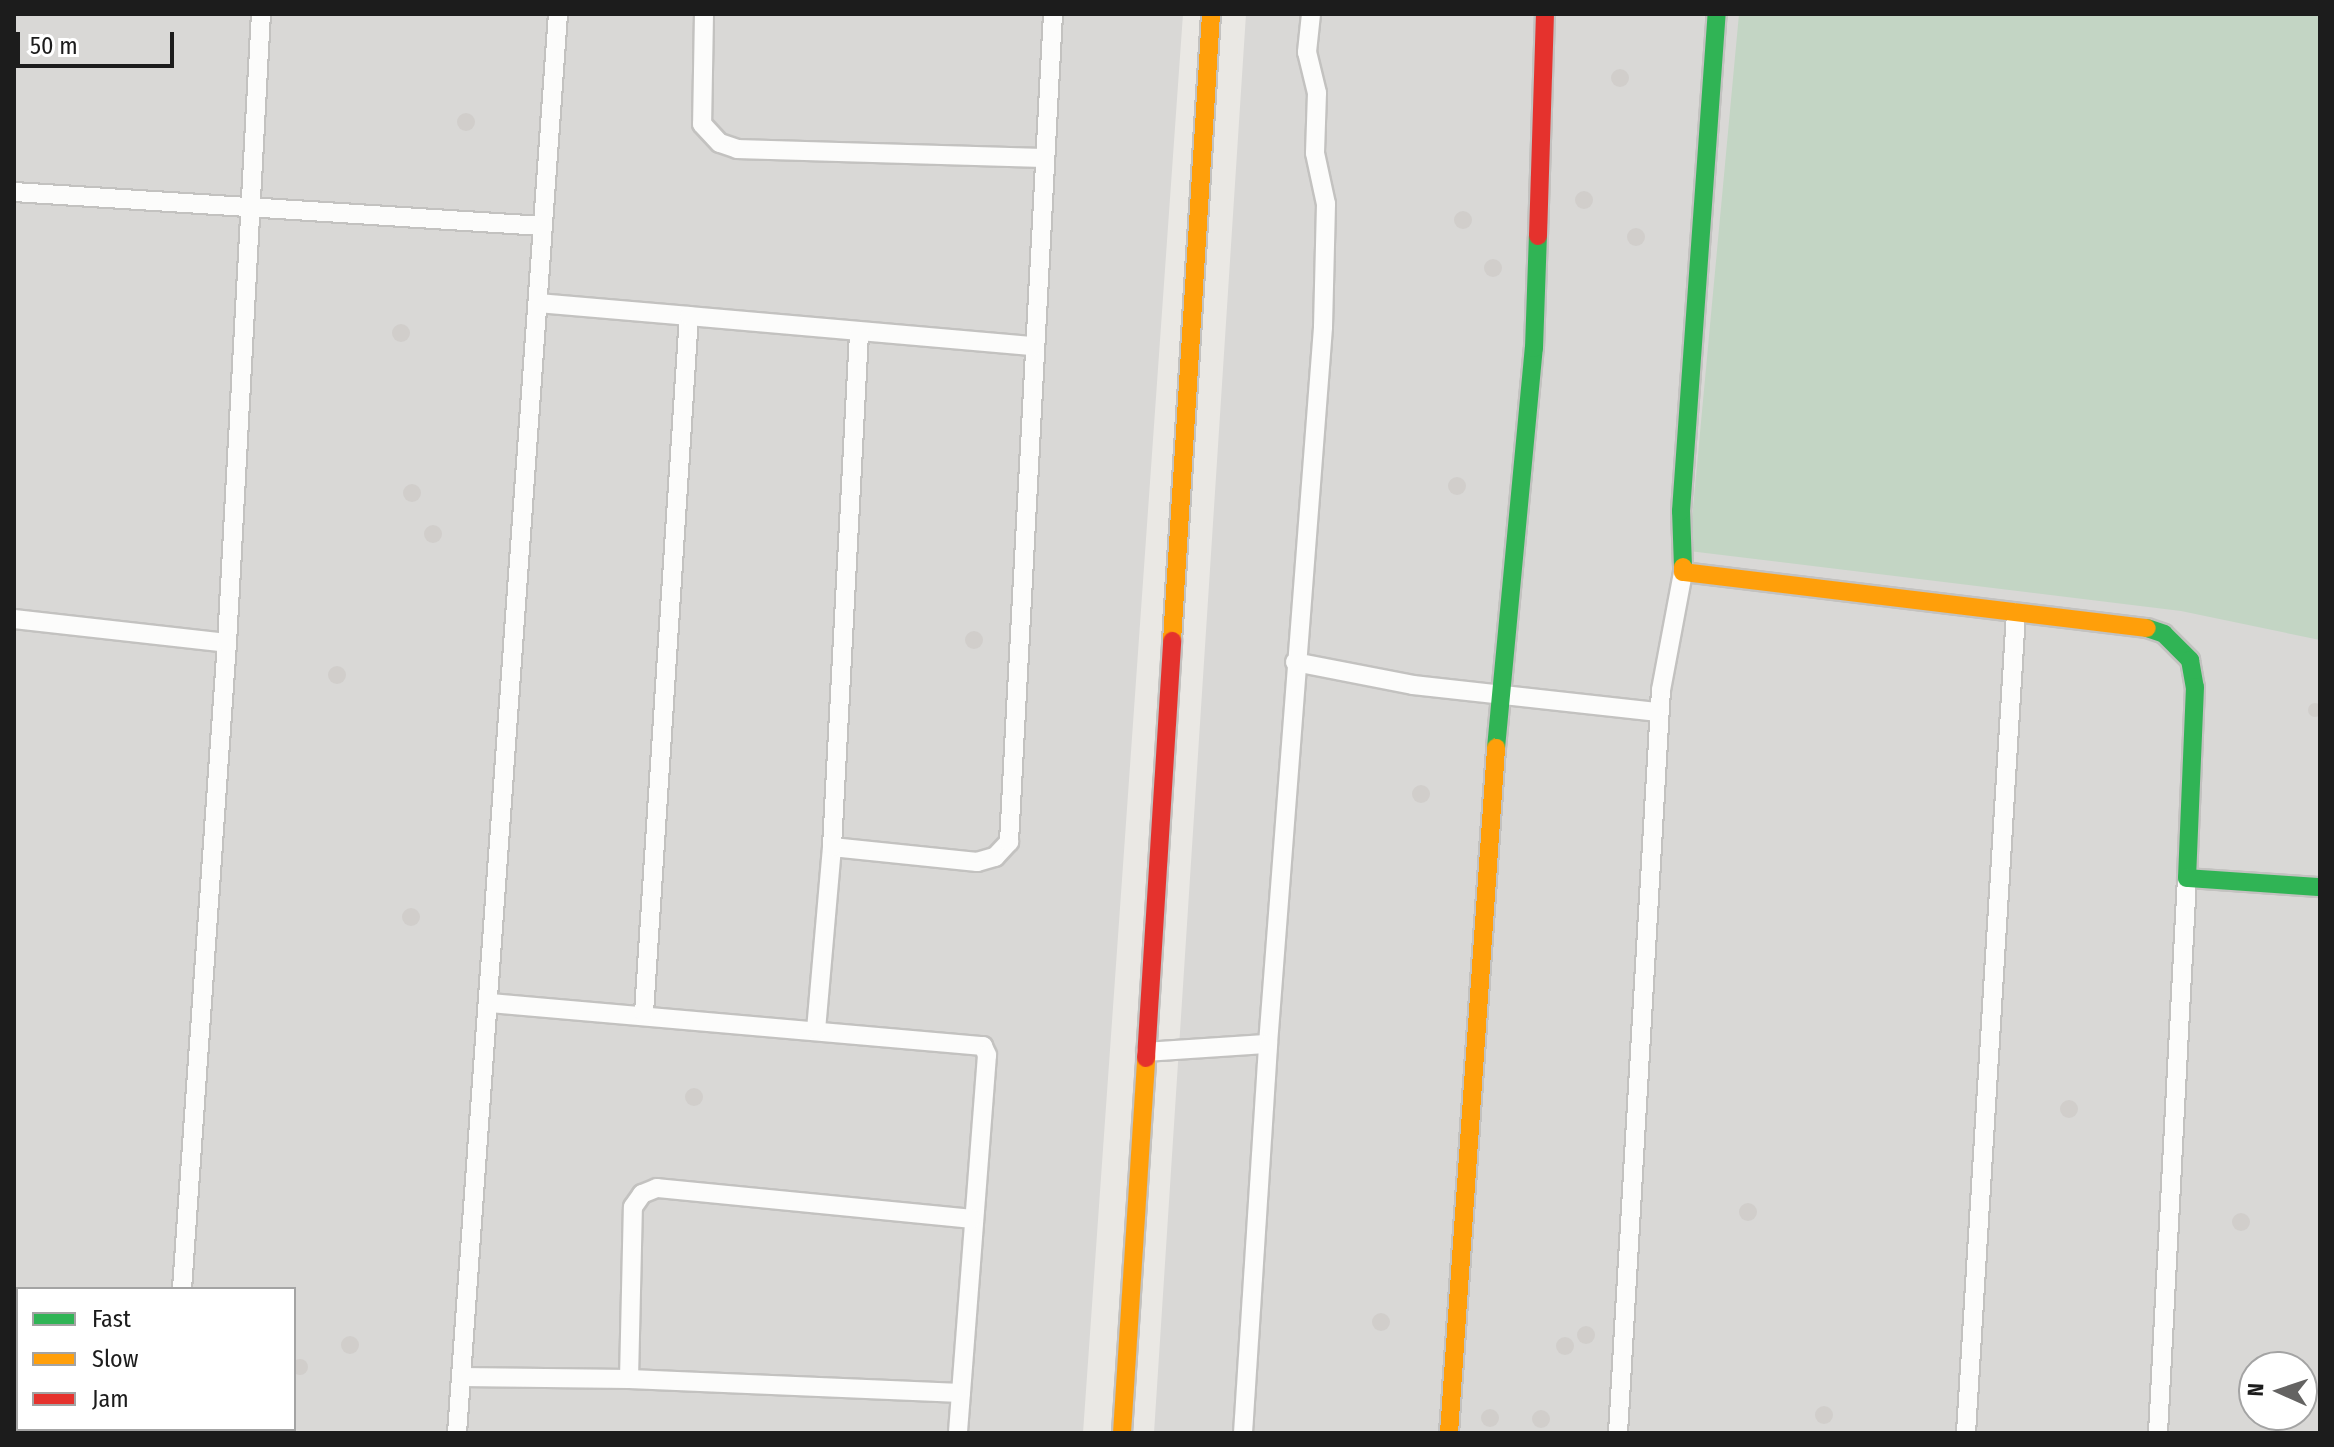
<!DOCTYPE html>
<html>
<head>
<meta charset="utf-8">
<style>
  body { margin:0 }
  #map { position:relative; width:2334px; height:1447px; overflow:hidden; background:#eae8e4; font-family:"Fira Sans Condensed",sans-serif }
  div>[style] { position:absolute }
  .residential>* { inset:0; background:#d9d8d6 }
  .cemetery>* { inset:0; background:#c3d5c4 }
  .building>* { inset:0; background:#d1cecb }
  .round { border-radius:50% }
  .roads { filter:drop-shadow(2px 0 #c3c2c0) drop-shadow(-2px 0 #c3c2c0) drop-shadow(0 2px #c3c2c0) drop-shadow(0 -2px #c3c2c0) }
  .street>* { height:18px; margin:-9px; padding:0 9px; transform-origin:9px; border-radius:9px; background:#fcfcfb }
  .fast>* { height:18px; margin:-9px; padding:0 9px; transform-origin:9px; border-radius:9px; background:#30b455 }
  .slow>* { height:18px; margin:-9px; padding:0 9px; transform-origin:9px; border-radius:9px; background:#ff9f0a }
  .jam>* { height:18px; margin:-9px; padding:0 9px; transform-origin:9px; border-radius:9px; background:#e5322d }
  span { translate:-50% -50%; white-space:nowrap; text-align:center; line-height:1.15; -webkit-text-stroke:6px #fff; paint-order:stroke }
  .frame { position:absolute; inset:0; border:16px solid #1c1c1c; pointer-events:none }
  .legend { position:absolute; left:16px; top:1287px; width:280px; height:144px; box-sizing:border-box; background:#fff; border:2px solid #a4a4a4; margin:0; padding:10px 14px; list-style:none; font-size:24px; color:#1c1c1c }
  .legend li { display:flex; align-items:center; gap:16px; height:40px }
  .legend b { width:40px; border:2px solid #a4a4a4 }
  .north { position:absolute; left:2238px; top:1351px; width:80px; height:80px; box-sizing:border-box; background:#fff; border:2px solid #a4a4a4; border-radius:50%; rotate:273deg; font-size:22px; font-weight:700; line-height:32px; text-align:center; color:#1c1c1c }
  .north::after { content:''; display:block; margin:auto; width:28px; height:36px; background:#646362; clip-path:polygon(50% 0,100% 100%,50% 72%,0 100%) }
  .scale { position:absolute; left:16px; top:32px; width:158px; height:36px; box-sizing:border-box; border:4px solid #1c1c1c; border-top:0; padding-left:10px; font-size:24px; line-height:28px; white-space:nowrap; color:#1c1c1c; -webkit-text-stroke:6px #fff; paint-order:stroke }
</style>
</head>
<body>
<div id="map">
  <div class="residential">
    <i style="clip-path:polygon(evenodd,14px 14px,1183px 14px,1083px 1433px,14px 1433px,14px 14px,18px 1289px,294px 1289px,294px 1429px,18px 1429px,18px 1289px)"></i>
    <i style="clip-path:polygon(evenodd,1246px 14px,2320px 14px,2320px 1433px,1154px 1433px,1246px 14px,2254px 1367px,2302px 1367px,2302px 1415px,2254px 1415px,2254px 1367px)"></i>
  </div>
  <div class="cemetery">
    <i style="clip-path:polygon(1739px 14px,2320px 14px,2320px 640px,2181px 611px,1689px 551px)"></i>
  </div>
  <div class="building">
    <i class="round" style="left:1611px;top:69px;width:18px;height:18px"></i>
    <i class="round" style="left:457px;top:113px;width:18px;height:18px"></i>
    <i class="round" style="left:1575px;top:191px;width:18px;height:18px"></i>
    <i class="round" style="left:1454px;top:211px;width:18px;height:18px"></i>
    <i class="round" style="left:1627px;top:228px;width:18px;height:18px"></i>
    <i class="round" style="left:1484px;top:259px;width:18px;height:18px"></i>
    <i class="round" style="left:392px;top:324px;width:18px;height:18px"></i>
    <i class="round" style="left:1448px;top:477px;width:18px;height:18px"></i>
    <i class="round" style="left:403px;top:484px;width:18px;height:18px"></i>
    <i class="round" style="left:424px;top:525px;width:18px;height:18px"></i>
    <i class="round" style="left:965px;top:631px;width:18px;height:18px"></i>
    <i class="round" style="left:328px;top:666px;width:18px;height:18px"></i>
    <i class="round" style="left:2308px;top:703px;width:14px;height:14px"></i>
    <i class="round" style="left:1412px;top:785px;width:18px;height:18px"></i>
    <i class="round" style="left:402px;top:908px;width:18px;height:18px"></i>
    <i class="round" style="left:685px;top:1088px;width:18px;height:18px"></i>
    <i class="round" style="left:2060px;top:1100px;width:18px;height:18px"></i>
    <i class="round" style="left:1739px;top:1203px;width:18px;height:18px"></i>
    <i class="round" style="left:2232px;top:1213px;width:18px;height:18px"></i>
    <i class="round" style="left:1372px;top:1313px;width:18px;height:18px"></i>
    <i class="round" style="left:1577px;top:1326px;width:18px;height:18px"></i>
    <i class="round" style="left:341px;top:1336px;width:18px;height:18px"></i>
    <i class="round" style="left:1556px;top:1337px;width:18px;height:18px"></i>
    <i class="round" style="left:292px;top:1359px;width:16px;height:16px"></i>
    <i class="round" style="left:1815px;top:1406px;width:18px;height:18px"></i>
    <i class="round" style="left:1481px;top:1409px;width:18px;height:18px"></i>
    <i class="round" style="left:1532px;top:1410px;width:18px;height:18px"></i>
  </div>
  <div class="roads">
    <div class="street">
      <i style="left:704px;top:14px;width:110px;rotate:91deg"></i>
      <i style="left:702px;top:124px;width:26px;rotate:47deg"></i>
      <i style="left:720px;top:143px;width:18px;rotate:19deg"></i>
      <i style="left:737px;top:149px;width:306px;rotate:1.7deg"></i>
      <i style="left:14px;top:192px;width:529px;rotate:3.68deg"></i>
      <i style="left:538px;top:303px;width:152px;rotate:4.9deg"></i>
      <i style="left:14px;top:619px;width:214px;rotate:6.4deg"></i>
      <i style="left:1295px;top:662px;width:120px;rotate:11deg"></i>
      <i style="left:1413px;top:685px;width:247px;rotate:6.3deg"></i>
      <i style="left:832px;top:847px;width:146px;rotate:5.9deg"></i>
      <i style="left:977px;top:862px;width:19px;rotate:-16deg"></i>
      <i style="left:995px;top:857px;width:21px;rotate:-47deg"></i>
      <i style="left:1009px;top:842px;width:829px;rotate:-86.96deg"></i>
      <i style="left:490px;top:1003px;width:495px;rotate:5deg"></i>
      <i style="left:983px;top:1046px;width:10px;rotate:66deg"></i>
      <i style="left:987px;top:1055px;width:379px;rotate:94.4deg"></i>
      <i style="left:644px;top:1013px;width:698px;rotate:-86.31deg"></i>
      <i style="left:689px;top:316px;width:346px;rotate:5deg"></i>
      <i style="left:816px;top:1030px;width:184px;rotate:-85deg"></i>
      <i style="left:832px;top:847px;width:515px;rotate:-86.99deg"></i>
      <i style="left:1146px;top:1052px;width:122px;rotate:-3.8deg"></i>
      <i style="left:1268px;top:1044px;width:719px;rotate:-85.61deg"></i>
      <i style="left:1323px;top:327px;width:123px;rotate:-88.6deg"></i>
      <i style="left:1326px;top:204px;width:52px;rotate:-102.2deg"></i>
      <i style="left:1315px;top:153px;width:60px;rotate:-88.1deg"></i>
      <i style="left:1317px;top:93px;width:42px;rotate:-103.7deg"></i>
      <i style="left:1307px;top:52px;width:38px;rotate:-84deg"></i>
      <i style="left:182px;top:1289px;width:648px;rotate:-86.02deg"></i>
      <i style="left:227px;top:643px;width:630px;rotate:-86.91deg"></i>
      <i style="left:461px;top:1377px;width:168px;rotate:0.7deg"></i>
      <i style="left:961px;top:1393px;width:332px;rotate:-177.6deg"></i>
      <i style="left:629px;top:1379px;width:172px;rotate:-88.7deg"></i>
      <i style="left:633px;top:1207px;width:16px;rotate:-55deg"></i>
      <i style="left:642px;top:1194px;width:16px;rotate:-22deg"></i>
      <i style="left:657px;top:1188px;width:316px;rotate:5.6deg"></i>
      <i style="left:172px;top:1433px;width:4px;rotate:-90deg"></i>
      <i style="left:457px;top:1433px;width:1423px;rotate:-85.93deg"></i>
      <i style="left:1243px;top:1433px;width:390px;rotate:-86.3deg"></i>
      <i style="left:1618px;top:1433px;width:744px;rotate:-86.69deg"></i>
      <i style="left:1661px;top:690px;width:120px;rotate:-79.4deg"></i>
      <i style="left:1966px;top:1433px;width:822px;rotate:-86.51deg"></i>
      <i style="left:2158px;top:1433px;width:556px;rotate:-87.01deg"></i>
    </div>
    <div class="fast">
      <i style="left:1683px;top:567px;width:56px;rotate:-92deg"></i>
      <i style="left:1681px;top:511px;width:498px;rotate:-85.9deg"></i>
      <i style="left:2147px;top:628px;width:18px;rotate:19deg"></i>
      <i style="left:2164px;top:634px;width:37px;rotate:45deg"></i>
      <i style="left:2190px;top:660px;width:27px;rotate:80deg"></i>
      <i style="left:2195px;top:687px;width:191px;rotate:92.4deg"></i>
      <i style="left:2187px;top:878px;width:133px;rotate:3.9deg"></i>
      <i style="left:1496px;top:748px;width:402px;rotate:-84.6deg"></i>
      <i style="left:1534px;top:348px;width:112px;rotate:-88deg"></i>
    </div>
    <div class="slow">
      <i style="left:1683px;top:567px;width:5px;rotate:90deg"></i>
      <i style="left:1683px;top:572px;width:467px;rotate:6.9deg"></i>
      <i style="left:1172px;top:641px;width:628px;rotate:-86.44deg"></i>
      <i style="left:1122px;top:1433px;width:376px;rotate:-86.3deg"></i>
      <i style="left:1449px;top:1433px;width:687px;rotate:-86.07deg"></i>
    </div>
    <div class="jam">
      <i style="left:1538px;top:236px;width:222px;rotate:-88.2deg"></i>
      <i style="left:1146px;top:1058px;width:418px;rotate:-86.4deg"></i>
    </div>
  </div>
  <div class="frame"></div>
  <ul class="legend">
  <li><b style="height:10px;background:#30b455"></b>Fast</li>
  <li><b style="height:10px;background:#ff9f0a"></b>Slow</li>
  <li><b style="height:10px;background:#e5322d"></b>Jam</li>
  </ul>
  <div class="north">N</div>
  <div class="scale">50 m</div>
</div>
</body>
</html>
